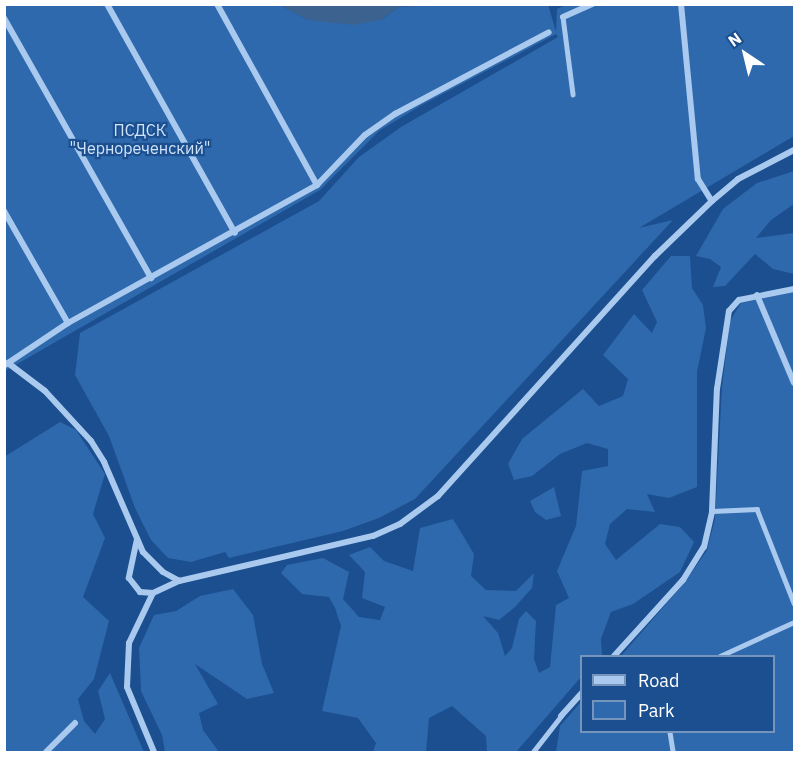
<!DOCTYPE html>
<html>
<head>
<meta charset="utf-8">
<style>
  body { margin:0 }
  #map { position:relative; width:799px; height:757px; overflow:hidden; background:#1b4f8f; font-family:"IBM Plex Sans",sans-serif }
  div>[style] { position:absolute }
  .green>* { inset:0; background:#2e69ad }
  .water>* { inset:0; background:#3c6290 }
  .service>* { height:4.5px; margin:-2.25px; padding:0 2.25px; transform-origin:2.25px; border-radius:2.25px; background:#a9c9ee }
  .minor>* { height:6px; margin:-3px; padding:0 3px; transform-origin:3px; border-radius:3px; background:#a9c9ee }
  span { translate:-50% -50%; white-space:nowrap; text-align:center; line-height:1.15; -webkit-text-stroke:4.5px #1b4f8f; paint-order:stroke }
  .park-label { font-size:16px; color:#cfe3fa }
  .frame { position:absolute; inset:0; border:6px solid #fff; pointer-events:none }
  .legend { position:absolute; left:580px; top:655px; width:195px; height:78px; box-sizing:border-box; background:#1b4f8f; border:2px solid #7695bc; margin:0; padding:8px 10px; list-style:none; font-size:18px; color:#fff }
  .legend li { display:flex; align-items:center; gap:12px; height:30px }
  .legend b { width:30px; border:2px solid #7695bc }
  .north { position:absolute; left:715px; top:24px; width:60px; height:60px; -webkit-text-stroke:4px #1b4f8f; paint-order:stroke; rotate:325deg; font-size:16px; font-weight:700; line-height:24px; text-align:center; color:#fff }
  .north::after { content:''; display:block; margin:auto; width:21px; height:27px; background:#fff; clip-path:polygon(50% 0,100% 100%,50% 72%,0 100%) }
</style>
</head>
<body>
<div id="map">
  <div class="green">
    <i style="clip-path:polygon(442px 4px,548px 4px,556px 32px,557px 9px,566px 5px,794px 5px,794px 136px,639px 228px,673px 220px,415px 499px,379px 518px,343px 531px,229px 558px,225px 552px,191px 562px,168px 558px,151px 540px,135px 508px,109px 436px,75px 375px,80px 333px,319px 201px,359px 157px,401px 127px,558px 37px,556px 34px,420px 106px,379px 131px,320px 190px,5px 371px,5px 5px,280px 5px,308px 20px,381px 20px,399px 7px)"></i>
    <i style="clip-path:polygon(794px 171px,794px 204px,771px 220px,756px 238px,794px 233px,794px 274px,773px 269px,755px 254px,725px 286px,713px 287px,721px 267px,710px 259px,696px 256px,723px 209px,757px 183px)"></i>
    <i style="clip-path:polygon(671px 256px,690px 256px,692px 288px,703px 305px,706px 328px,697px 372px,697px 487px,669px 498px,647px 494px,655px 512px,627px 509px,610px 524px,605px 544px,616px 560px,660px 524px,680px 527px,694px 542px,680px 572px,633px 604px,611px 612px,601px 639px,602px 655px,582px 656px,581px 677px,516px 752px,487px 752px,486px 736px,452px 706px,429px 718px,426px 752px,373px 752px,376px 743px,358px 718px,322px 711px,341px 626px,335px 608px,329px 597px,302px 594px,281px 573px,287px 565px,323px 558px,349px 572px,343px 599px,359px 617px,380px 620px,385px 607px,362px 598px,365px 572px,349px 555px,370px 547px,384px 561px,413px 571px,420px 528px,453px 519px,474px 554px,471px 576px,486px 590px,516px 591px,534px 573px,532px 588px,515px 607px,499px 620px,483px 616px,498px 633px,505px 656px,512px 648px,519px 619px,526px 611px,536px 621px,534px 659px,539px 673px,550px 667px,556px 605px,569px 598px,557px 571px,576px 526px,582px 471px,608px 466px,608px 449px,587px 443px,560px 454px,532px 476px,514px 480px,508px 464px,522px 439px,583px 389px,599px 406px,623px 396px,628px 379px,603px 355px,634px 314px,652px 333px,657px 322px,642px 290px)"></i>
    <i style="clip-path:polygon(794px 292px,794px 752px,556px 752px,560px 726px,581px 702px,582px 732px,774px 732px,774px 656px,621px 656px,686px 581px,707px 550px,715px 519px,722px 387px,730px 321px,741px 303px)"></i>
    <i style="clip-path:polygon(60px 422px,76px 430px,105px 474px,93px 514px,105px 538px,83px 597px,109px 621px,94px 679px,78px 699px,84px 721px,95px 734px,105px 719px,98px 691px,110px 673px,144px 752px,5px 752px,4px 457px)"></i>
    <i style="clip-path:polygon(554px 487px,561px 516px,546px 520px,535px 512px,530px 501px)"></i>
    <i style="clip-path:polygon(233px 589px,253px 615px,262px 664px,274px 693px,247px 699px,195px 664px,218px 704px,199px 713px,203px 730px,219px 752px,239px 752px,165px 752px,162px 735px,141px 691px,139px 648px,154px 615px,176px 611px,200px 596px)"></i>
  </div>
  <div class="water">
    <i style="clip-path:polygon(280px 5px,442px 5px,399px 7px,381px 20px,353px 25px,308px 20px)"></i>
  </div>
  <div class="service">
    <i style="left:563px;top:17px;width:78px;rotate:82.6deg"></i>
    <i style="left:712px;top:511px;width:45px;rotate:-2.5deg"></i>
    <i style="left:757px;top:509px;width:101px;rotate:68.5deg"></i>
    <i style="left:720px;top:656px;width:81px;rotate:-24.7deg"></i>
    <i style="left:670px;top:732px;width:20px;rotate:81deg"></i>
    <i style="left:533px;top:752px;width:46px;rotate:-52.1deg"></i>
  </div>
  <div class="minor">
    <i style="left:107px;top:4px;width:262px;rotate:60.8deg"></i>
    <i style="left:217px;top:4px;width:207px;rotate:61.1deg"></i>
    <i style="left:681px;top:4px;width:176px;rotate:84.5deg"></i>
    <i style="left:698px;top:179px;width:26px;rotate:58deg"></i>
    <i style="left:563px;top:17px;width:32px;rotate:-24deg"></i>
    <i style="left:4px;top:18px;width:299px;rotate:60.5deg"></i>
    <i style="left:4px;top:211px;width:129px;rotate:60.3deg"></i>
    <i style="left:757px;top:295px;width:95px;rotate:67.2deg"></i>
    <i style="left:8px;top:363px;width:46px;rotate:37.1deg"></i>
    <i style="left:45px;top:391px;width:68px;rotate:47.4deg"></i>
    <i style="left:91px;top:441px;width:25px;rotate:58deg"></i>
    <i style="left:104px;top:462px;width:98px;rotate:66.6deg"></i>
    <i style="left:143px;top:552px;width:28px;rotate:45deg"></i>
    <i style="left:163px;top:572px;width:18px;rotate:29deg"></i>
    <i style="left:179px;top:581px;width:199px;rotate:-13.1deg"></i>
    <i style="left:373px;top:536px;width:30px;rotate:-24deg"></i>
    <i style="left:400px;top:524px;width:47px;rotate:-36.4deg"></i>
    <i style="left:438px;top:496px;width:324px;rotate:-47.9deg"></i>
    <i style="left:655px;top:256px;width:79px;rotate:-44deg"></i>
    <i style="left:712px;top:201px;width:34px;rotate:-40deg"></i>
    <i style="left:738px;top:179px;width:63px;rotate:-27.4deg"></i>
    <i style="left:5px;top:365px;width:76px;rotate:-33.7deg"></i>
    <i style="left:68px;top:323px;width:285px;rotate:-29deg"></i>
    <i style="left:317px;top:185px;width:69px;rotate:-46.2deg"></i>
    <i style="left:365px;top:135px;width:37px;rotate:-35deg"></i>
    <i style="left:395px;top:114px;width:174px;rotate:-28deg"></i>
    <i style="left:137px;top:539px;width:40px;rotate:102deg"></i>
    <i style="left:129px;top:578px;width:18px;rotate:52deg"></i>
    <i style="left:140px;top:592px;width:13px;rotate:4deg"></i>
    <i style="left:614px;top:656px;width:103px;rotate:-47.8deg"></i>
    <i style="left:683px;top:580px;width:39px;rotate:-58deg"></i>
    <i style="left:704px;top:547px;width:37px;rotate:-77deg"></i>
    <i style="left:712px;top:511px;width:122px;rotate:-87.7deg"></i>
    <i style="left:717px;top:389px;width:79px;rotate:-81.3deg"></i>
    <i style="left:729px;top:311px;width:15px;rotate:-48deg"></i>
    <i style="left:739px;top:300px;width:56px;rotate:-11.3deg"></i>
    <i style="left:561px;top:716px;width:31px;rotate:-48deg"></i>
    <i style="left:46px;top:752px;width:41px;rotate:-45deg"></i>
    <i style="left:154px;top:752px;width:70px;rotate:-112.6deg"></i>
    <i style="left:127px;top:687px;width:44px;rotate:-87.4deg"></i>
    <i style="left:129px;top:643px;width:55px;rotate:-64.4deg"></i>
    <i style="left:153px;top:593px;width:29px;rotate:-25deg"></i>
  </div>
  <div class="park-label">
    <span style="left:140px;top:139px">ПСДСК<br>"Чернореченский"</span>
  </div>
  <div class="frame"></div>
  <ul class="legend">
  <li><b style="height:8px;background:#a9c9ee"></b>Road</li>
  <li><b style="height:16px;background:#2e69ad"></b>Park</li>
  </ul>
  <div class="north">N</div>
</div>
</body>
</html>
